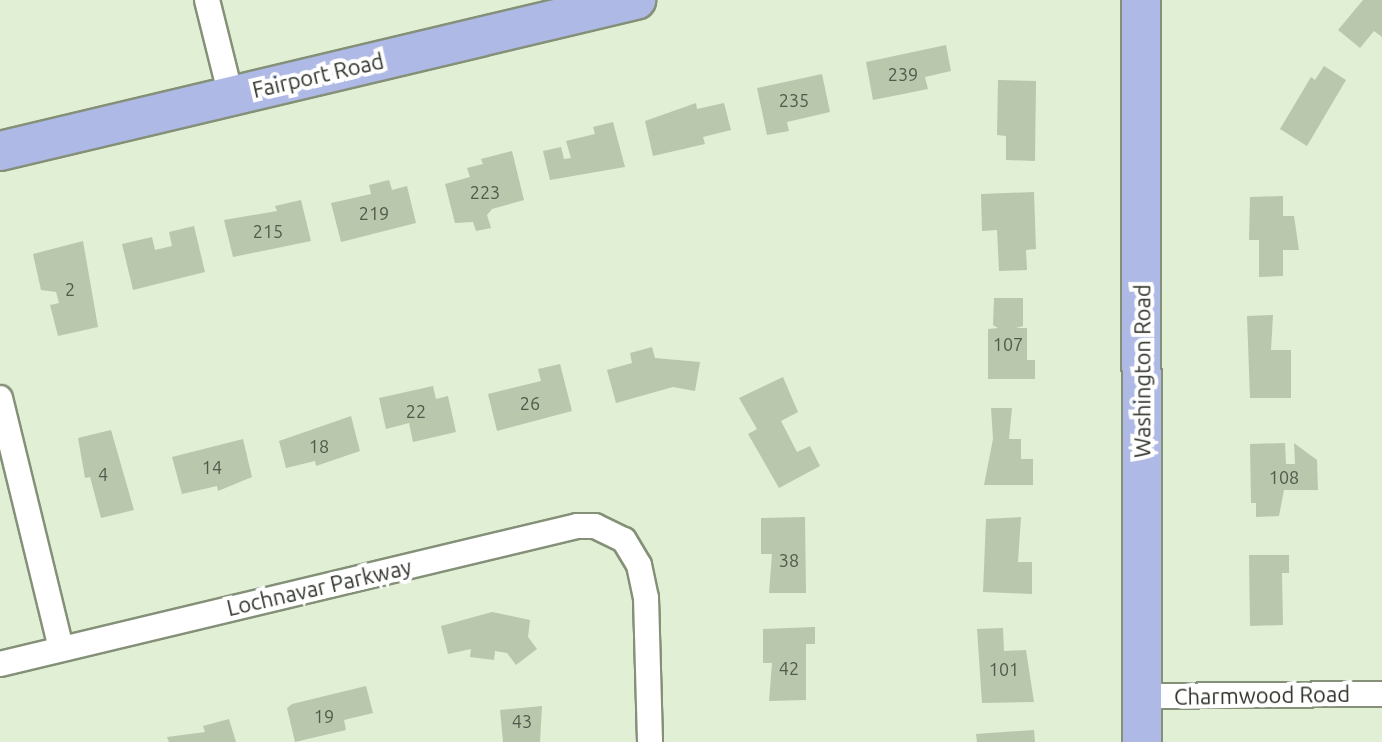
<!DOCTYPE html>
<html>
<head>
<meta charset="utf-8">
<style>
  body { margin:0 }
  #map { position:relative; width:1382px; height:742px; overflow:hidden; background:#e1efd5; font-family:Ubuntu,sans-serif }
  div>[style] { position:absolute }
  .building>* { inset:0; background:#b9c7ad }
  .roads { filter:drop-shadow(2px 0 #849078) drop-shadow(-2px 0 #849078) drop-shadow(0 2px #849078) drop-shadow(0 -2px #849078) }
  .minor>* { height:24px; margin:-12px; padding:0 12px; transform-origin:12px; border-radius:12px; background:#fff }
  .primary>* { height:38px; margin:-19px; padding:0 19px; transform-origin:19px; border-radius:19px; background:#afb9e6 }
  span { translate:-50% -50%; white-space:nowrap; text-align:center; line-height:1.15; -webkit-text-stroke:8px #fff; paint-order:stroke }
  .number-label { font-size:18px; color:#525a4c }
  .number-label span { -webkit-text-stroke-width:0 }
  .street-label { font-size:22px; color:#30352b }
</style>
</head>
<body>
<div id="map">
  <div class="building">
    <i style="clip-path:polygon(1363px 0,1382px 0,1382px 37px,1374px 31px,1360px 48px,1338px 30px)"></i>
    <i style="clip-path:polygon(946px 45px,951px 71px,925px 77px,928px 89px,873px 100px,866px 62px)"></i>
    <i style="clip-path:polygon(1324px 66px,1346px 80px,1307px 146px,1280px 129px,1311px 77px,1315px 80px)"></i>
    <i style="clip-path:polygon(822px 74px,830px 112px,787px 122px,789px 131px,767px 135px,757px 88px)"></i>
    <i style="clip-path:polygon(998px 80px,1036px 81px,1035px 161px,1006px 160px,1006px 136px,997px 135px)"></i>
    <i style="clip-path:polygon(696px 103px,697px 109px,724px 103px,731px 130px,703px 137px,705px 144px,653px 156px,645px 121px)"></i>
    <i style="clip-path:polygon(613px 122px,625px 167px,550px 180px,543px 151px,561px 147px,564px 159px,571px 158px,566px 141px,595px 134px,593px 127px)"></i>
    <i style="clip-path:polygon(512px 151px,524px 200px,492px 209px,487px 215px,491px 228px,476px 231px,473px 222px,455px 223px,445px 184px,470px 177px,467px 168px,483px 164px,481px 159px)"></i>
    <i style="clip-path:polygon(389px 180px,392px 190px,407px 186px,416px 223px,341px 242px,331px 203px,371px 194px,369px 185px)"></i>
    <i style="clip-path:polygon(1034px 192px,1036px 249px,1026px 250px,1027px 270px,999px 271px,997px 230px,982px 231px,981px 194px)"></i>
    <i style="clip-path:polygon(1283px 196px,1283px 216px,1294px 216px,1299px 250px,1283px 250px,1283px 276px,1259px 277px,1259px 240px,1249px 240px,1250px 197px)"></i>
    <i style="clip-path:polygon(301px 200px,311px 241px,233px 257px,224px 220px,277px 211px,275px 206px)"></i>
    <i style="clip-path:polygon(194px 226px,205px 272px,133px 290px,122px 244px,152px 237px,155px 250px,172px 246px,169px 232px)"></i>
    <i style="clip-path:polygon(83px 241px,98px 327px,58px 336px,50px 305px,59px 303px,56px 292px,41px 290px,33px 254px)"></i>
    <i style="clip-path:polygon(994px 298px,1023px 298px,1023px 326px,1016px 328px,1027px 328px,1027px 360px,1035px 360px,1035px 379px,988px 379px,988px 329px,998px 328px,993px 325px)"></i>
    <i style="clip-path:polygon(1273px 315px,1271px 350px,1291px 350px,1291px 398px,1250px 398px,1247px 316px)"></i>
    <i style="clip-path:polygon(652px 347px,655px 358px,700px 362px,695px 391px,673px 387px,616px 403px,607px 370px,632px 363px,630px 353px)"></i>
    <i style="clip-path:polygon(560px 364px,572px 411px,497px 431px,488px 394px,541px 381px,538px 369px)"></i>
    <i style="clip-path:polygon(783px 377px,798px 412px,781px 421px,797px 452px,810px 446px,820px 466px,779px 488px,748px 434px,757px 429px,739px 398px)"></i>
    <i style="clip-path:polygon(433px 386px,436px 399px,448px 396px,456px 432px,413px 442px,409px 423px,386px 429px,379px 398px)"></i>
    <i style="clip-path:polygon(991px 408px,1012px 408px,1009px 439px,1021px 439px,1021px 459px,1033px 459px,1033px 485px,984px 485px,993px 439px)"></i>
    <i style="clip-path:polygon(351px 416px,360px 451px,316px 466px,315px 461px,286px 468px,279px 441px)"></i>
    <i style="clip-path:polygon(111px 430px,134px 510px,101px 518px,90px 477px,85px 478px,78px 438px)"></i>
    <i style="clip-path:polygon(243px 439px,252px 477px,218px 491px,217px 486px,182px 494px,172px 457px)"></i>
    <i style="clip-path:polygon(1285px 443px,1286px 464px,1295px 464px,1294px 443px,1317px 460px,1318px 490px,1284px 490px,1279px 516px,1256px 517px,1256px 503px,1251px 503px,1250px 444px)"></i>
    <i style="clip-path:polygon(805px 517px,806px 593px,769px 593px,772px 554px,761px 554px,761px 518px)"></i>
    <i style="clip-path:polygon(1021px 517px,1018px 562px,1032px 562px,1032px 594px,983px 592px,986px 519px)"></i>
    <i style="clip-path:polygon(1249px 555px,1289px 555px,1289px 573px,1282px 573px,1283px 625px,1250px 626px)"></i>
    <i style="clip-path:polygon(492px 612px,530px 620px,528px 637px,537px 649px,516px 665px,507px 653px,495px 651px,494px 660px,470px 657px,471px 649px,448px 654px,441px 626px)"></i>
    <i style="clip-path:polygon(815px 627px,815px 644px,806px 644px,806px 700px,769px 701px,772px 663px,763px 663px,763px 629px)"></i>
    <i style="clip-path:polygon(1003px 628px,1004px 651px,1026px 650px,1034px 702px,982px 703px,977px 629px)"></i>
    <i style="clip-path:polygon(366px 686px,373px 713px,344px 720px,346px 730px,295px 742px,287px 708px,292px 704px)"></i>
    <i style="clip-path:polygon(542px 706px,540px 742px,503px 742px,500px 710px)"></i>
    <i style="clip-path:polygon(229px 719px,236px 742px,169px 742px,167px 737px,205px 732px,203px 726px)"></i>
    <i style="clip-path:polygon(1034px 730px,1035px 742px,977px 742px,976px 734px)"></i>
  </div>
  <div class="roads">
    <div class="minor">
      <i style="left:207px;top:0;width:99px;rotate:76deg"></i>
      <i style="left:0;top:398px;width:257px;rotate:76.3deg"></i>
      <i style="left:0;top:664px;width:593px;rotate:-13.45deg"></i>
      <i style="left:577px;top:526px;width:18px"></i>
      <i style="left:595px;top:526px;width:32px;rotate:26deg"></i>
      <i style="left:624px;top:540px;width:29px;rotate:59deg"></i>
      <i style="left:639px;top:565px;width:34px;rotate:78deg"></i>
      <i style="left:646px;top:598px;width:144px;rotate:88.4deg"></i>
      <i style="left:1142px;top:696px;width:240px;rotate:-0.5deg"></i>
    </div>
    <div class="primary">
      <i style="left:1141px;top:0;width:742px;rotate:89.92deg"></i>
      <i style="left:0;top:151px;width:654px;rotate:-13.36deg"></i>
    </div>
  </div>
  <div class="number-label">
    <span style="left:903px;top:74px">239</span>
    <span style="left:794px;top:100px">235</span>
    <span style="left:485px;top:192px">223</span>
    <span style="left:374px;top:213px">219</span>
    <span style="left:268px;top:231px">215</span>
    <span style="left:70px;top:289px">2</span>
    <span style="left:1008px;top:344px">107</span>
    <span style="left:530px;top:403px">26</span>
    <span style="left:416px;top:411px">22</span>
    <span style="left:319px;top:446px">18</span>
    <span style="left:212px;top:467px">14</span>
    <span style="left:103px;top:474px">4</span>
    <span style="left:1284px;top:477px">108</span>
    <span style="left:789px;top:560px">38</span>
    <span style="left:789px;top:668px">42</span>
    <span style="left:1004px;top:669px">101</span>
    <span style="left:324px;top:716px">19</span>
    <span style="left:522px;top:721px">43</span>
  </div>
  <div class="street-label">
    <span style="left:318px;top:75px;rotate:-13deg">Fairport Road</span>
    <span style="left:1142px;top:371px;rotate:-90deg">Washington Road</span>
    <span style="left:319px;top:587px;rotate:-13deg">Lochnavar Parkway</span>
    <span style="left:1262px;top:695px;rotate:-1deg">Charmwood Road</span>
  </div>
</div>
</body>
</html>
